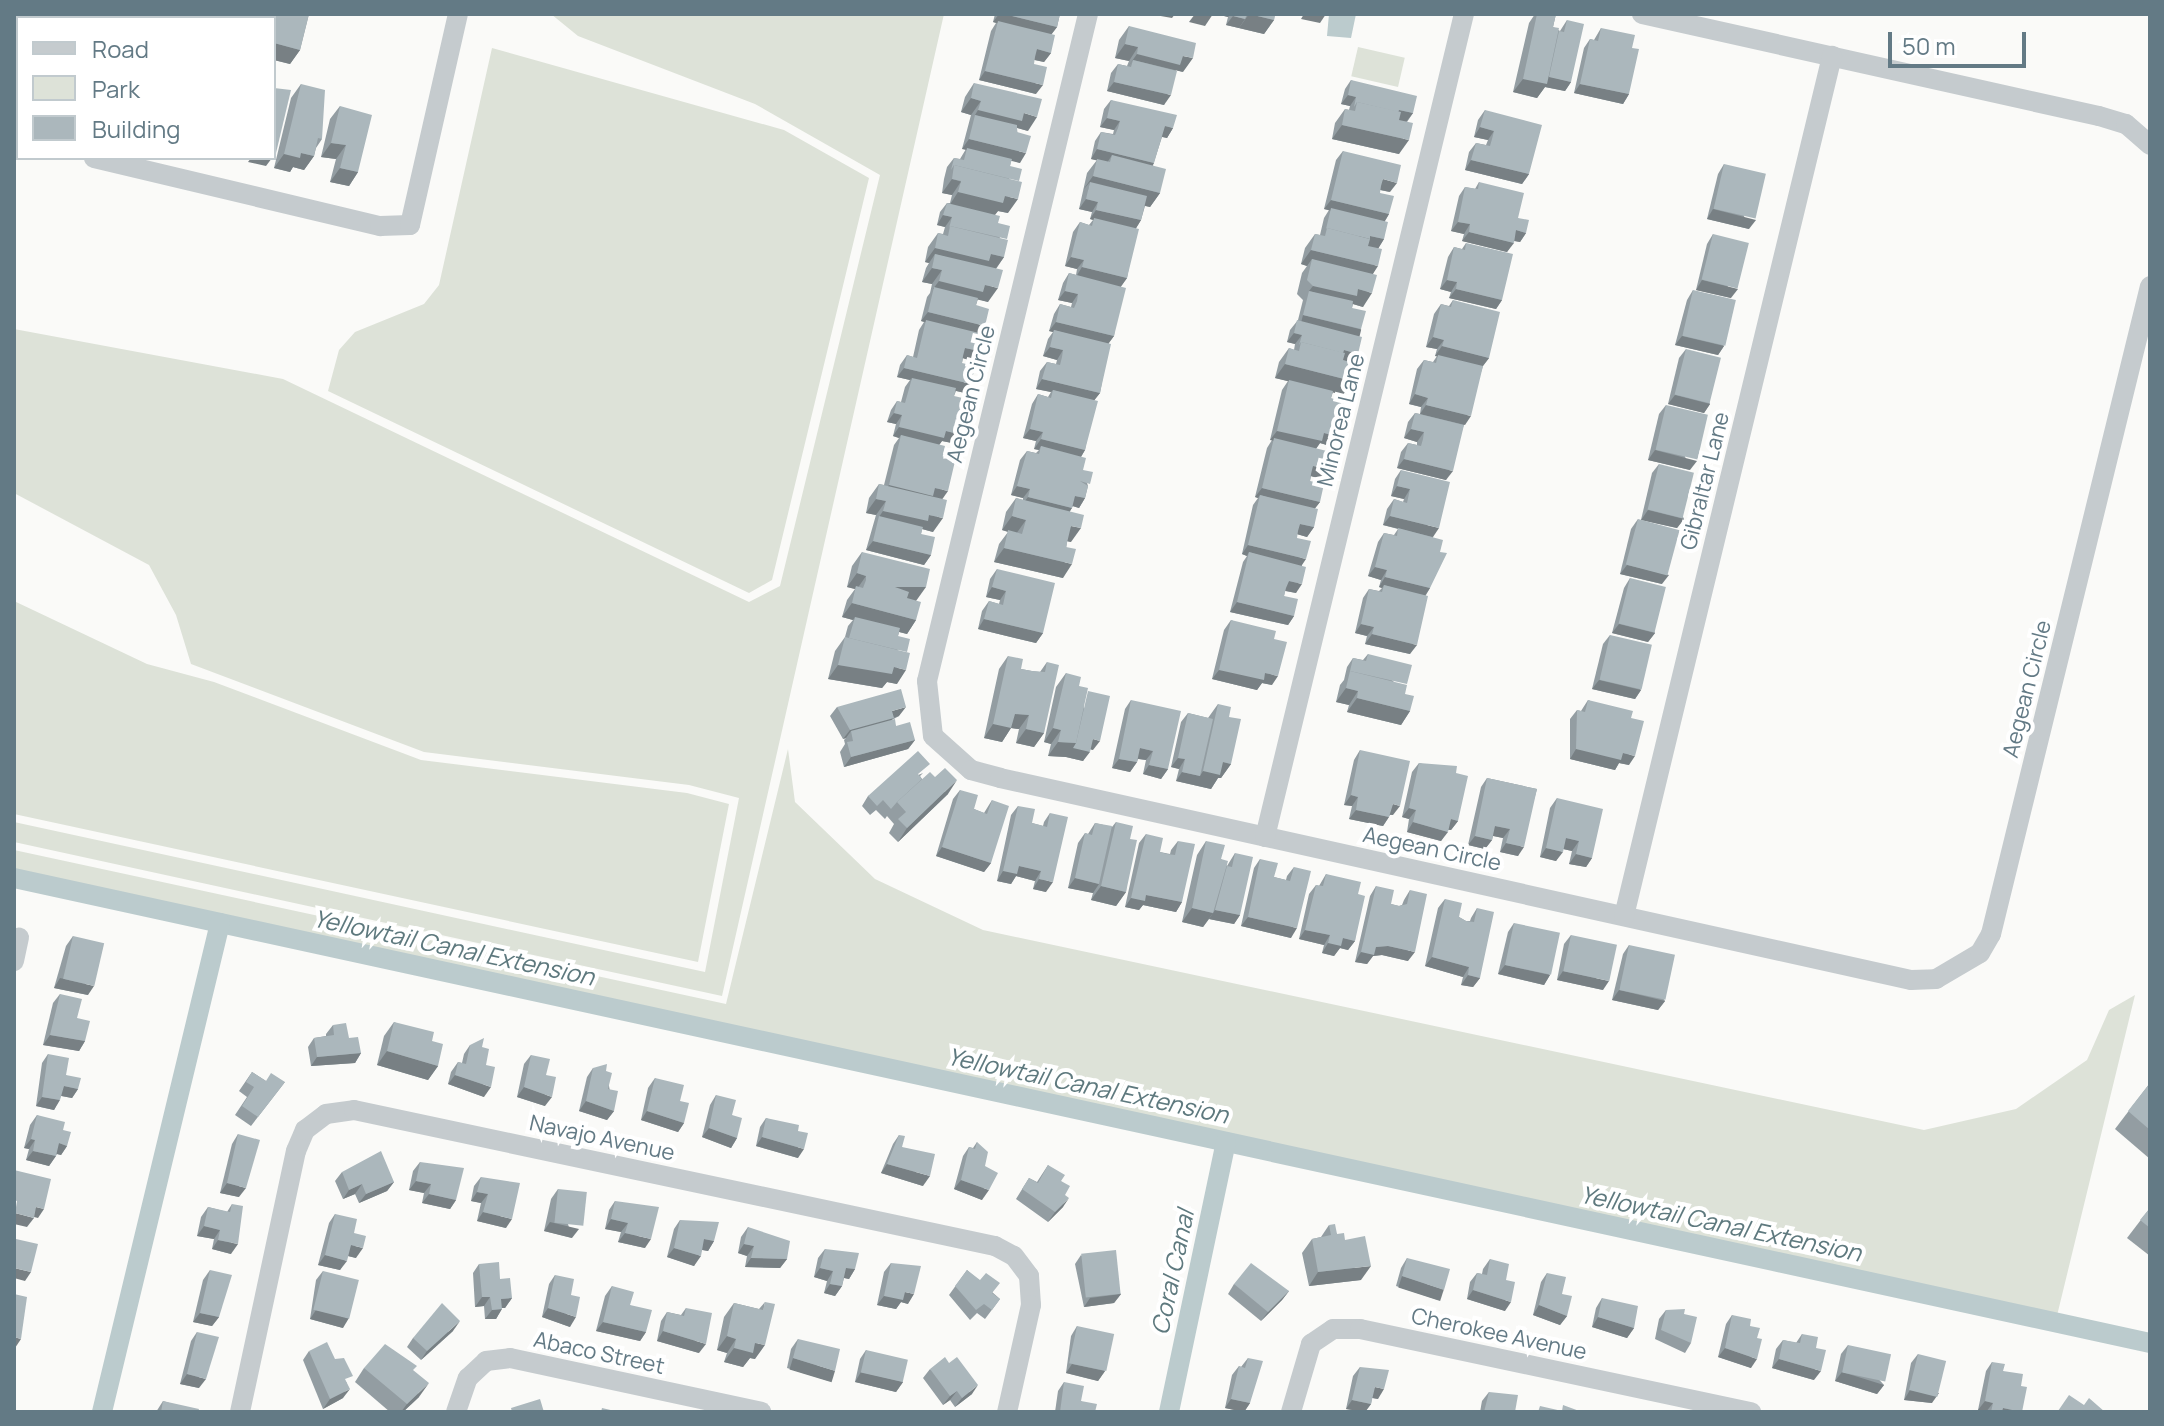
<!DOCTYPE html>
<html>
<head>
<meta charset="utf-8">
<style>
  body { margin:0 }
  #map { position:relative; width:2164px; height:1426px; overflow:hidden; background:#fafaf8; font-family:Manrope,sans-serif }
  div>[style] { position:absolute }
  .green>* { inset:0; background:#dde2d8; transform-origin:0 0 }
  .water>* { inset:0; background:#bbcbcd }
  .canal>* { height:20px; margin:-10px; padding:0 10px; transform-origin:10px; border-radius:10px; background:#bbcbcd }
  .street>* { height:20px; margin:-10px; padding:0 10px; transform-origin:10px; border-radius:10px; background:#c5cbce }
  .wall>* { inset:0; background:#939da2; transform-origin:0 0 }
  .shaded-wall>* { inset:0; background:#788084; transform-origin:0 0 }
  .building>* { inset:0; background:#abb7bc; transform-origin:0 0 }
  span { translate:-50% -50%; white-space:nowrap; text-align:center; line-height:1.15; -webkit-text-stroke:8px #fff; paint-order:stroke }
  .street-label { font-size:22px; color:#637a85 }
  .water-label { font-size:24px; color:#5e797e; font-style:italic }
  .frame { position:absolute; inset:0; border:16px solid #637a85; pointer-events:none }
  .legend { position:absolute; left:16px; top:16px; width:260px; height:144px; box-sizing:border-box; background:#fff; border:2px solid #c1cace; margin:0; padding:10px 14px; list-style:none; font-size:24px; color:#637a85 }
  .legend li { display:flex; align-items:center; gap:16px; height:40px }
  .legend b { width:40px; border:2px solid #c1cace }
  .scale { position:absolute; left:1888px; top:32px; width:138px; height:36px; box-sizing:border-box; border:4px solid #637a85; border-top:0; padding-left:10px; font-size:24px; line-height:28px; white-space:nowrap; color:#637a85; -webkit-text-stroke:6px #fff; paint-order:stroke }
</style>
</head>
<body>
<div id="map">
  <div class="green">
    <i style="clip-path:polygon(551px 14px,944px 14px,722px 996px,14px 842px,14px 822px,705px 972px,739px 798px,689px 785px,424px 752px,191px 664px,176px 615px,149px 565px,14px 493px,14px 329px,283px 379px,749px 602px,780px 586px,880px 175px,755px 104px,578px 36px)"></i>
    <i style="left:1358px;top:47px;width:48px;height:30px;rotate:13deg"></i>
    <i style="clip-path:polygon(492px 48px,784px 130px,869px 178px,772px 580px,749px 593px,328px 391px,339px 350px,355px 332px,424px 304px,439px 285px)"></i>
    <i style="clip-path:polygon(14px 601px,147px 664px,214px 682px,421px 760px,687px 793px,729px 804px,698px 962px,14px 814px)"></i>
    <i style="clip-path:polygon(788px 749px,795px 802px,875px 879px,983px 930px,1924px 1130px,2016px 1109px,2087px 1060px,2109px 1010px,2135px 995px,2054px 1328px,14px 884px,14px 850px,726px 1004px)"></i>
  </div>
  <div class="water">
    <i style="clip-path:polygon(1329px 14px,1356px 14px,1351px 38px,1327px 36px)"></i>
  </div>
  <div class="canal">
    <i style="left:14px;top:878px;width:2186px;rotate:12.28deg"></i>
    <i style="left:102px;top:1412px;width:503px;rotate:-76.43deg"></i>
    <i style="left:1169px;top:1412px;width:276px;rotate:-78.1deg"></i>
  </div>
  <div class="street">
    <i style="left:1088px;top:14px;width:686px;rotate:103.57deg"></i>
    <i style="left:927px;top:681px;width:55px;rotate:83.8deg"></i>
    <i style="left:933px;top:736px;width:51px;rotate:41.8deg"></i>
    <i style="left:971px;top:770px;width:30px;rotate:15deg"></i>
    <i style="left:1000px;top:778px;width:933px;rotate:12.5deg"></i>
    <i style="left:1911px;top:980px;width:25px;rotate:-2deg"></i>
    <i style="left:1936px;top:979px;width:51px;rotate:-30.6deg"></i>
    <i style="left:1980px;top:953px;width:22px;rotate:-60deg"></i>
    <i style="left:1991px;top:934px;width:667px;rotate:-76.21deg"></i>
    <i style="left:1642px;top:14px;width:468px;rotate:12.6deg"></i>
    <i style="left:2099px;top:116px;width:28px;rotate:17deg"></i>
    <i style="left:2126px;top:124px;width:32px;rotate:41deg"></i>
    <i style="left:14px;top:139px;width:4px;rotate:14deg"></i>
    <i style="left:94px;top:158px;width:294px;rotate:13.4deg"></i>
    <i style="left:380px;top:226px;width:30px;rotate:-2deg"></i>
    <i style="left:410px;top:225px;width:216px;rotate:-77.2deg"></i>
    <i style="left:1265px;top:837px;width:847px;rotate:-76.41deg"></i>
    <i style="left:1624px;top:916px;width:885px;rotate:-76.4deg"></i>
    <i style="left:14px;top:961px;width:24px;rotate:-78deg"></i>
    <i style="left:240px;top:1412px;width:267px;rotate:-77.9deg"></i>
    <i style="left:296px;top:1151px;width:23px;rotate:-67deg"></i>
    <i style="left:305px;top:1130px;width:26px;rotate:-37deg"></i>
    <i style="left:326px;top:1114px;width:28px;rotate:-8deg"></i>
    <i style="left:354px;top:1110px;width:655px;rotate:11.98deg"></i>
    <i style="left:995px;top:1246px;width:21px;rotate:28deg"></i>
    <i style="left:1014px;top:1256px;width:25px;rotate:53deg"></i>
    <i style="left:1029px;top:1276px;width:29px;rotate:86deg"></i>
    <i style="left:1031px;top:1305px;width:110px;rotate:102.6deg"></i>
    <i style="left:456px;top:1412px;width:36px;rotate:-71deg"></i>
    <i style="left:468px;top:1378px;width:25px;rotate:-43deg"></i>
    <i style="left:486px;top:1361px;width:24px;rotate:-7deg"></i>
    <i style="left:510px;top:1358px;width:257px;rotate:12.1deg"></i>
    <i style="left:1291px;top:1412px;width:71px;rotate:-73.6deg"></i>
    <i style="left:1311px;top:1344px;width:27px;rotate:-34deg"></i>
    <i style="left:1333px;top:1329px;width:27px"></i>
    <i style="left:1360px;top:1329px;width:400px;rotate:12deg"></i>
  </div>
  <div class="wall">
    <i style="left:178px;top:14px;width:67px;height:4px"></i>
    <i style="clip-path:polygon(247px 14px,309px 14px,300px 50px,290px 64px,274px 60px,274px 18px,246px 18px)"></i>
    <i style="clip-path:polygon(995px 14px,1060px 14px,1057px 27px,1051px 35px,1051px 53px,1044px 62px,1034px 60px,1034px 64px,1036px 94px,979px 80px,991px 31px,996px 23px,993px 22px)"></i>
    <i style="clip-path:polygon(1216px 14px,1275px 14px,1274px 20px,1264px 34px,1226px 25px,1228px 17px)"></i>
    <i style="clip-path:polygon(1535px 14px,1556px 14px,1553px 27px,1560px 31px,1567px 20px,1571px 82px,1565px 91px,1545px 87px,1537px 98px,1513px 92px,1529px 23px)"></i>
    <i style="clip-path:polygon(1129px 26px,1183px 72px,1176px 70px,1164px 105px,1107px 91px,1111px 73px,1118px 64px,1127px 66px,1129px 61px,1115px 58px,1119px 40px)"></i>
    <i style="clip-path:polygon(1601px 28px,1629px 94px,1623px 104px,1574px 93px,1584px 48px,1590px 39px,1594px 40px)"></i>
    <i style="clip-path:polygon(1351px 80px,1413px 113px,1407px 122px,1399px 154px,1332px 139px,1335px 123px,1345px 109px,1349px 110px,1350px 106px,1341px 104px,1345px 89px)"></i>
    <i style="clip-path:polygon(974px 83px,1028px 131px,1017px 128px,1020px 163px,1011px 160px,1010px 166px,1008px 213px,998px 211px,995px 215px,1004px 257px,996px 269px,988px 302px,978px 299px,976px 305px,980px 333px,972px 361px,963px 358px,962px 363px,965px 393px,956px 391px,954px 396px,958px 434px,952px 443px,942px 441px,939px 445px,943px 454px,942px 499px,933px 532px,922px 529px,921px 534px,931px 555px,924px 565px,866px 550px,876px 515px,866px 513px,869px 498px,879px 484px,884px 485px,894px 445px,899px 438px,893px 436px,896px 424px,887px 422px,891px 410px,897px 401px,901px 402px,905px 387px,910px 380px,897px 377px,900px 365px,907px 355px,913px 357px,919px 330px,924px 322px,921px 321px,927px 297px,930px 293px,932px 284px,922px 282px,926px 268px,929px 263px,925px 262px,928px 247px,938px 233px,943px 234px,945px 227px,937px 225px,940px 212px,947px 203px,950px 203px,952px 195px,942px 193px,944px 179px,947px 167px,954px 158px,960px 159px,966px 149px,962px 149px,971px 115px,961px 112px,965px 97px)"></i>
    <i style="clip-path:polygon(301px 84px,322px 139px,316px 148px,314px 156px,304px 170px,293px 167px,290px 172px,274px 168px,291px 98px)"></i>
    <i style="clip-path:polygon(1111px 100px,1173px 128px,1167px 138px,1162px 137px,1153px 165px,1160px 193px,1150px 207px,1145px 206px,1141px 220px,1136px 228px,1127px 278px,1121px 286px,1114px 336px,1109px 343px,1100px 393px,1094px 400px,1085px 450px,1081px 457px,1083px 470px,1088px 486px,1085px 498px,1079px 508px,1073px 506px,1070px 511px,1071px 542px,1067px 541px,1063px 578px,994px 562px,999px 544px,1008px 532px,1002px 530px,1006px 512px,1016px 498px,1023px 500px,1023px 498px,1011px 495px,1020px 460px,1027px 451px,1036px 453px,1039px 450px,1034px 449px,1036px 441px,1023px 438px,1032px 404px,1038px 394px,1048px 397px,1051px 392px,1036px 389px,1040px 371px,1047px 362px,1056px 364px,1057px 360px,1043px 356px,1048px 339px,1053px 332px,1049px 331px,1054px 314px,1060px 304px,1071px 307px,1072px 303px,1058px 300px,1063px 283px,1069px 273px,1076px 275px,1077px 269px,1065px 266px,1073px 232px,1080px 222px,1089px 225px,1093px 220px,1090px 219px,1092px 212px,1079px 209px,1087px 173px,1097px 160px,1091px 159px,1095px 141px,1101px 132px,1113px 134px,1114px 130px,1100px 127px,1104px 109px)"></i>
    <i style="clip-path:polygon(340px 106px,358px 172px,349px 186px,330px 182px,336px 159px,321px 157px,330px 119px)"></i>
    <i style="clip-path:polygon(1485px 110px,1529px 174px,1522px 184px,1465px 170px,1469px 152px,1476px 143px,1486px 145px,1488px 140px,1474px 137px,1478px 120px)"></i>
    <i style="clip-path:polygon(1343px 151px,1390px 192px,1380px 190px,1380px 193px,1389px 214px,1385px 221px,1384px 239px,1378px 248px,1373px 274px,1363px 307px,1353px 304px,1352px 308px,1361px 329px,1357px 336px,1352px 363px,1343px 395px,1333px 392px,1331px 398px,1336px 436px,1330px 446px,1320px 443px,1316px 449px,1321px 479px,1311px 476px,1310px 481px,1320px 502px,1315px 508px,1314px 527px,1307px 537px,1297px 534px,1297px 538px,1302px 566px,1296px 593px,1285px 591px,1284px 596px,1294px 616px,1288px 625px,1230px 612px,1243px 562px,1247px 556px,1242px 554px,1253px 505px,1258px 498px,1255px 497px,1267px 448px,1272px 440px,1270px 440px,1282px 390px,1288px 381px,1275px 378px,1279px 362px,1289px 348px,1294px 350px,1295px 344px,1287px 342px,1290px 330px,1298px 320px,1303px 300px,1297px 294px,1302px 273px,1307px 266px,1301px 264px,1305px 248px,1315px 234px,1320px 235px,1324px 218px,1329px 210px,1324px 209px,1336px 160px)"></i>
    <i style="clip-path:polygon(1724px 164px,1749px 229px,1707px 219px,1718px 174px)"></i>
    <i style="clip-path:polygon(1479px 182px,1518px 218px,1526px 233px,1520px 242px,1514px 241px,1507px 252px,1462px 241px,1464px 234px,1451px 231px,1459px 196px,1465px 187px,1475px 189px)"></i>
    <i style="clip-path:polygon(1713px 234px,1731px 298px,1696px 290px,1707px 244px)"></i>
    <i style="clip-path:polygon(1466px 243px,1502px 300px,1496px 309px,1449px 298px,1451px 292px,1440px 289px,1448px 257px,1454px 247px,1462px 249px)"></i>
    <i style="clip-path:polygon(1693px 290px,1724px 346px,1718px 355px,1675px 345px,1687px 300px)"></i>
    <i style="clip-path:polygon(1453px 300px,1489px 358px,1483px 366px,1446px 480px,1397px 468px,1401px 452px,1408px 443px,1417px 445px,1417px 442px,1404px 438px,1408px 422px,1415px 413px,1420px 414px,1421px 407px,1409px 404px,1417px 369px,1424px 360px,1433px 362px,1437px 356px,1435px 356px,1437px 349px,1426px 347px,1434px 314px,1441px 304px,1449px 306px)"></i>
    <i style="clip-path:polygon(1686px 349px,1710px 404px,1704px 413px,1668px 404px,1679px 358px)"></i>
    <i style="clip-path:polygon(1666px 405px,1690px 470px,1648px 460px,1659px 414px)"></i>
    <i style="clip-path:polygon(1659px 464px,1684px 519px,1677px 528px,1641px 520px,1652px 473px)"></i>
    <i style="clip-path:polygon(1401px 470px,1433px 537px,1430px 588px,1426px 595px,1410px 654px,1365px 644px,1367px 636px,1355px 633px,1363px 598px,1369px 589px,1379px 591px,1382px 588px,1379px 587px,1381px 580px,1368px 576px,1378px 542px,1384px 533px,1394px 535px,1398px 529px,1383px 525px,1387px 509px,1394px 499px,1403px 502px,1404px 499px,1391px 496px,1395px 479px)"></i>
    <i style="clip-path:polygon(1638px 519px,1662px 584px,1620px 574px,1631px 529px)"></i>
    <i style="clip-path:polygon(862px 552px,916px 601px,916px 620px,907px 634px,899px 632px,898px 636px,897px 684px,887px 682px,882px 688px,828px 679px,835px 651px,845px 637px,848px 626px,853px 620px,842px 617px,847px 600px,855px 589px,847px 587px,852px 566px)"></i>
    <i style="clip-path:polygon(997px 569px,1043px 633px,1036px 643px,978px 629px,982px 611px,989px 601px,999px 604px,1000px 600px,986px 597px,990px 579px)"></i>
    <i style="clip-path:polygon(1630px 578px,1655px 633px,1648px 642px,1612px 633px,1624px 588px)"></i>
    <i style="clip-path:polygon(1231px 620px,1274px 639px,1272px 685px,1262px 683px,1257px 690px,1212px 679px,1224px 630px)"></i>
    <i style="clip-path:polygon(1610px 635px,1641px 690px,1635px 699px,1592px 689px,1603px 644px)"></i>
    <i style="clip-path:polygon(1368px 654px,1405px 694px,1410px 711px,1401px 725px,1347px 712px,1349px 705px,1336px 702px,1340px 685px,1344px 680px,1347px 667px,1353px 658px,1363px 660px)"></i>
    <i style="clip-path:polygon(1008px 656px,1021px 669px,1032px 671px,1040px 672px,1047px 662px,1044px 733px,1034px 747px,1016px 743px,1019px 729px,1011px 728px,1002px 742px,984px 738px,999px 669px)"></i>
    <i style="clip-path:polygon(1066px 673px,1079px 686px,1093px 750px,1090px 749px,1083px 761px,1066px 757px,1048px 756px,1051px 744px,1044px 742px,1056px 687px)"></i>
    <i style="clip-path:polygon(1131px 700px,1168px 769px,1161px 779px,1143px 774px,1146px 760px,1138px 759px,1137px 762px,1130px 772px,1112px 768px,1125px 709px)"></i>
    <i style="clip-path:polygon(1588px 700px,1631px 718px,1629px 765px,1619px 763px,1615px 770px,1570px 759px,1570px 719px,1577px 710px,1581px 711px)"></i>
    <i style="clip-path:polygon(1218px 704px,1229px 717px,1231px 764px,1221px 778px,1218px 778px,1211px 789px,1176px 781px,1179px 769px,1171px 767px,1181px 722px,1188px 713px,1208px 718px)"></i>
    <i style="clip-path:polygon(837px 707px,899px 716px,892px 720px,896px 726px,915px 740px,908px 749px,844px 767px,840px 752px,845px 744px,844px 740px,846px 738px,843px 739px,830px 716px)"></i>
    <i style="clip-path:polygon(1360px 750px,1393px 815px,1390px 815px,1383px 826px,1349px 819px,1352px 806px,1344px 805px,1354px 760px)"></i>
    <i style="clip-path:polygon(1419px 763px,1456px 773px,1458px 821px,1451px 830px,1448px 830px,1441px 841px,1407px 832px,1409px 819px,1402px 817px,1412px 772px)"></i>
    <i style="clip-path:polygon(923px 773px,920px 776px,922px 779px,948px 794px,898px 842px,889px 833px,894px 824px,887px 816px,885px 819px,876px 810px,870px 815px,862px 806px,868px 796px)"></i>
    <i style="clip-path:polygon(1487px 778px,1537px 789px,1518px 856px,1500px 852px,1503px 838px,1493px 836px,1492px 840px,1485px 849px,1468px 845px,1481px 787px)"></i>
    <i style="clip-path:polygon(960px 790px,974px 809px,984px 813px,992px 800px,991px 863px,984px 872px,936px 856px,953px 799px)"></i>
    <i style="clip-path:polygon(1557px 798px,1592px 858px,1586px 867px,1569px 864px,1572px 851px,1563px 849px,1556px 861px,1540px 857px,1550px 808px)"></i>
    <i style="clip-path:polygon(1018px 806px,1032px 823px,1043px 826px,1044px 822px,1050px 813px,1046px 892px,1033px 889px,1035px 881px,1016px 876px,1011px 884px,997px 881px,1011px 815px)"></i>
    <i style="clip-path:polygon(1116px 822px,1130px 839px,1126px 892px,1116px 906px,1091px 900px,1093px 893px,1068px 888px,1078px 843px,1085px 833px,1088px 834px,1095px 823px,1112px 827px)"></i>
    <i style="clip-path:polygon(1146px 834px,1160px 852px,1170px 854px,1171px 850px,1178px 841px,1182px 902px,1176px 912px,1143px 905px,1139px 910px,1125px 907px,1139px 843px)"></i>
    <i style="clip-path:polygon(1206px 841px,1227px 866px,1235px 853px,1240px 915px,1234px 924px,1209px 919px,1203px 927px,1182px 922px,1197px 855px)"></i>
    <i style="clip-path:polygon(1260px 859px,1274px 877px,1286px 880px,1287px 876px,1294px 867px,1291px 938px,1241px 926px,1254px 868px)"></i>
    <i style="clip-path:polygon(1326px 874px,1358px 894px,1355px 941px,1348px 950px,1340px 948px,1334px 956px,1322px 953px,1324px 945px,1299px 939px,1309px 894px,1316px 885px,1319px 886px)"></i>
    <i style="clip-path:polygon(1376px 886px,1391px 904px,1399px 906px,1402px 905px,1404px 900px,1410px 890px,1408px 961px,1382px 955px,1373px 956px,1367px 964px,1355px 962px,1370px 896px)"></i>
    <i style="clip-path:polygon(1445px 899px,1459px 917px,1466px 921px,1470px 921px,1471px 918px,1477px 908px,1480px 978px,1473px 987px,1461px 985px,1463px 977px,1425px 966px,1438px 908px)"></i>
    <i style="clip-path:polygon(1514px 923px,1550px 975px,1544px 985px,1498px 974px,1508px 932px)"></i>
    <i style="clip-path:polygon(1571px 935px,1603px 990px,1557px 980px,1564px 944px)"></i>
    <i style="clip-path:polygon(73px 936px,88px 995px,54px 988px,66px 946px)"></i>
    <i style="clip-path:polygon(1629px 945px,1665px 1001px,1658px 1010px,1612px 1000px,1623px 954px)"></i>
    <i style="clip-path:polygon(60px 994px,77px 1018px,85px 1041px,79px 1051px,43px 1045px,53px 1003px)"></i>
    <i style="clip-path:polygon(394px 1022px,432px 1041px,438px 1066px,428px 1080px,377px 1065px,384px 1036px)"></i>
    <i style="clip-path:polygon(333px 1025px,361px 1053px,355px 1063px,311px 1066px,308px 1047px,314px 1038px,326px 1036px,326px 1034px)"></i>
    <i style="clip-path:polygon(470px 1045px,482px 1047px,484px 1097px,448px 1084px,451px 1072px,458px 1062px,462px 1063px,464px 1054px)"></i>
    <i style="clip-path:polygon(48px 1054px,78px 1089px,72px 1098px,61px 1096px,54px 1110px,36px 1106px,42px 1063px)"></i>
    <i style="clip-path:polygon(531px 1055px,546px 1075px,545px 1106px,517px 1097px,524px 1064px)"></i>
    <i style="clip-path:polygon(593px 1068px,606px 1071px,614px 1111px,607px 1120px,579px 1111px,587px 1077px)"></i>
    <i style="clip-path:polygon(252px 1072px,266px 1081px,285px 1082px,251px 1126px,235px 1115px,247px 1097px,239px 1091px)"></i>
    <i style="clip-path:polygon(655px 1078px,680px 1101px,684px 1123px,678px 1132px,641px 1120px,648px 1088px)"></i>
    <i style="clip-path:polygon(2150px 1083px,2150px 1159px,2115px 1129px)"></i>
    <i style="clip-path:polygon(716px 1095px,732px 1115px,737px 1138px,731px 1148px,702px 1137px,710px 1105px)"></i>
    <i style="clip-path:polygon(37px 1115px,63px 1130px,67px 1146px,61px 1155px,57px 1154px,49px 1166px,26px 1160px,29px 1149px,24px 1148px,30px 1125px)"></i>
    <i style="clip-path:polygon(766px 1118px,798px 1131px,798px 1158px,756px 1146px,760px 1127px)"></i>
    <i style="clip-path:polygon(238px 1134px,239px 1197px,220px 1193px,232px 1144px)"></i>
    <i style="clip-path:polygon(899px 1135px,902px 1147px,923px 1186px,881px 1173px,893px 1144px)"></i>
    <i style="clip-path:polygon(977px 1142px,985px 1166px,982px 1200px,954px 1189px,963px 1156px,969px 1147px,973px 1148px)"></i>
    <i style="clip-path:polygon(420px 1162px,456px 1200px,450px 1209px,422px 1203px,424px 1193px,409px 1190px,413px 1171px)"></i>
    <i style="clip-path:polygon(1048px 1165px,1061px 1181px,1065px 1195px,1063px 1207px,1048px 1222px,1016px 1199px,1029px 1178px,1037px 1182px)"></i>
    <i style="clip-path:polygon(342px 1172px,394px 1182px,387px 1191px,359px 1203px,355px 1194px,343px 1199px,335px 1181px)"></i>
    <i style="clip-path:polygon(481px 1177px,506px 1228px,477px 1221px,481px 1203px,471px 1201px,474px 1186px)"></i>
    <i style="clip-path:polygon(558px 1189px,572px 1238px,544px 1231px,551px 1199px)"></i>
    <i style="clip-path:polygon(615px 1201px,645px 1248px,618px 1242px,621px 1232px,605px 1229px,609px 1210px)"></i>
    <i style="clip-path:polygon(232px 1204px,231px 1254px,212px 1249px,214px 1239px,197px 1236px,201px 1217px,208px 1207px,227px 1212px)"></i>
    <i style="clip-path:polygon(2150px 1208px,2150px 1256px,2127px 1238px)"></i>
    <i style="clip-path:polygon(335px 1214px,354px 1233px,356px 1258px,348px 1256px,340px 1270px,318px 1265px,329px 1223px)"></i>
    <i style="clip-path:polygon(680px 1220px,714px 1241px,708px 1251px,702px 1250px,694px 1266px,667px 1257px,674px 1229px)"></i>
    <i style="clip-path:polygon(1329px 1225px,1337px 1234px,1361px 1280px,1309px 1286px,1302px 1253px,1312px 1239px,1321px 1237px)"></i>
    <i style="clip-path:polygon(748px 1227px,787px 1259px,780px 1268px,745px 1267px,747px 1256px,738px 1253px,741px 1237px)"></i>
    <i style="clip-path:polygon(825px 1249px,855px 1269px,849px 1279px,844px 1278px,842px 1286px,835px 1296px,824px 1293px,827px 1281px,814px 1277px,818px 1258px)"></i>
    <i style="clip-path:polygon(1081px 1255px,1121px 1294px,1114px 1303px,1084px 1307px,1075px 1264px)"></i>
    <i style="clip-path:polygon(1407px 1258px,1438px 1300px,1396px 1286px,1401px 1268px)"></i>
    <i style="clip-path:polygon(1490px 1259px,1506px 1280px,1505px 1311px,1467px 1299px,1470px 1282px,1477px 1273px,1482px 1274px,1483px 1269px)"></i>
    <i style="clip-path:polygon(891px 1263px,908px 1304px,901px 1302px,896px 1309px,877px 1305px,884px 1272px)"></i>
    <i style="clip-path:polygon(479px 1264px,500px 1279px,512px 1298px,505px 1308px,502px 1308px,496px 1319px,485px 1319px,484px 1306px,475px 1307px,473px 1273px)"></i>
    <i style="clip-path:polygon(210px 1270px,219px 1317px,212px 1326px,193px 1322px,203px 1280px)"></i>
    <i style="clip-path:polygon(967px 1270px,1000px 1299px,985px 1319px,977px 1313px,970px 1320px,949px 1295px)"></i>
    <i style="clip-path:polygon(323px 1271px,343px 1328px,310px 1319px,316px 1280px)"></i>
    <i style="clip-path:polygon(1547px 1273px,1562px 1294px,1567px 1316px,1560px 1325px,1533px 1315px,1541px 1282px)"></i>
    <i style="clip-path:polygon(555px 1275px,570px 1327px,542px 1317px,549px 1284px)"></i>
    <i style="clip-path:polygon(1234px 1284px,1289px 1291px,1282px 1300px,1261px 1321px,1228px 1294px)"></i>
    <i style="clip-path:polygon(612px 1286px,630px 1305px,646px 1332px,640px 1341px,596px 1331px,605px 1296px)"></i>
    <i style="clip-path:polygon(1602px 1298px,1634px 1328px,1627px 1338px,1592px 1327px,1596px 1308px)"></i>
    <i style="clip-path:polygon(765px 1302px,755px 1359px,750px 1358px,743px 1367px,724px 1362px,727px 1353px,717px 1350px,724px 1317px,734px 1303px,759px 1309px)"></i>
    <i style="clip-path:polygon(686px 1308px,699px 1353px,657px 1341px,661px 1321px,667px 1312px,681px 1315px)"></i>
    <i style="clip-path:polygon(1666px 1310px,1684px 1314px,1691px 1343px,1685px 1353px,1655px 1339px,1659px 1319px)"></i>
    <i style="clip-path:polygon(1732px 1315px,1750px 1326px,1751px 1368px,1718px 1357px,1726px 1324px)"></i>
    <i style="clip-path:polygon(1077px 1326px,1105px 1371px,1098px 1381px,1066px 1373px,1071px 1336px)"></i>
    <i style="clip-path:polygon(453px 1331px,421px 1360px,407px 1347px,413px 1338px)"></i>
    <i style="clip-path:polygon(197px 1332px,199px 1388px,180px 1384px,191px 1341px)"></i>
    <i style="clip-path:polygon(1802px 1334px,1816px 1348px,1814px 1380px,1772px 1368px,1776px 1349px,1783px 1340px,1796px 1343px)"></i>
    <i style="clip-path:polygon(798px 1339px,829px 1381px,787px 1368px,791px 1349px)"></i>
    <i style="clip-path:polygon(1848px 1345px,1884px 1385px,1877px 1394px,1835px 1381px,1841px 1354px)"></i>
    <i style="clip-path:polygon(866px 1350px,903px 1382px,896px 1392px,855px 1382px,860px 1359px)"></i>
    <i style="clip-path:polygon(309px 1351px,347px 1383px,343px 1398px,323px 1409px,303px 1360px)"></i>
    <i style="clip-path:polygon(1918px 1354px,1932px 1403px,1904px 1400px,1911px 1363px)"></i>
    <i style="clip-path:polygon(1248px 1358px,1250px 1403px,1244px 1412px,1225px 1408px,1232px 1375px,1239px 1366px,1241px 1367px)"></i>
    <i style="clip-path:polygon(1992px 1362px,2021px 1386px,2022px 1412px,1985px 1412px,1978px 1410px,1986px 1371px)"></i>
    <i style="clip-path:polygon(1360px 1367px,1378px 1399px,1372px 1398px,1371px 1404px,1365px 1412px,1346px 1409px,1353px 1376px)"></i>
    <i style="clip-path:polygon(364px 1368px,413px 1371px,419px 1397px,403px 1412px,390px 1412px,355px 1382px)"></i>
    <i style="clip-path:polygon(930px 1369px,972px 1394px,955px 1407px,950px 1400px,943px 1405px,923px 1378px)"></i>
    <i style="clip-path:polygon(1064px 1382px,1081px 1401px,1095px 1412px,1055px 1412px,1058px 1391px)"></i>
    <i style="clip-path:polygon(1489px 1392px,1515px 1412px,1480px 1412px,1482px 1401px)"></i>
    <i style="clip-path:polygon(163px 1401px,198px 1412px,156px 1412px)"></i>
  </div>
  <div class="shaded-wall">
    <i style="clip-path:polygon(999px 14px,1004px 14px,1057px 27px,1050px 36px,993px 22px)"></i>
    <i style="clip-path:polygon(1156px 14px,1175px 14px,1172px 18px,1155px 15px)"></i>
    <i style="clip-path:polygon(1195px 14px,1213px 14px,1205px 26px,1189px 22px)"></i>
    <i style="clip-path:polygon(1216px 14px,1231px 14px,1228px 17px)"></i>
    <i style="clip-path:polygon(1249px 14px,1274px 20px,1264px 34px,1239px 28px)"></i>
    <i style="clip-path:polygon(1304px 14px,1326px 14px,1320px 23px,1301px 19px)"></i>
    <i style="clip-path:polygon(1233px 16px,1245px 19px,1239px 28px,1226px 25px)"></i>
    <i style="clip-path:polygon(274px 43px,300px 50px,290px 64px,274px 60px)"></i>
    <i style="clip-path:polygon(1125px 44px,1138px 47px,1129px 61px,1115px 58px)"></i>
    <i style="clip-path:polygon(1037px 49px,1051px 53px,1044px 62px,1031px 59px)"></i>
    <i style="clip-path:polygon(1137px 54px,1183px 56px,1193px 58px,1183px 72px,1133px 60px,1127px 68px)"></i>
    <i style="clip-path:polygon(985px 71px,1043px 85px,1036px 94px,979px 80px)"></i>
    <i style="clip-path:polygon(1547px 76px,1571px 82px,1565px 91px,1545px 87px,1537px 98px,1513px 92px,1523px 79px)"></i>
    <i style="clip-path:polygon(1114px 82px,1171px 95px,1164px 105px,1107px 91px)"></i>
    <i style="clip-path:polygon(1580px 84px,1629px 94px,1623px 104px,1574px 93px)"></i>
    <i style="clip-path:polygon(1348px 95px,1356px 97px,1350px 106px,1341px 104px)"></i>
    <i style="clip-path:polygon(971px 98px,981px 101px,971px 115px,961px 112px)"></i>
    <i style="clip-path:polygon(978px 110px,1024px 113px,1037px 117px,1028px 131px,975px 115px)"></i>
    <i style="clip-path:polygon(1399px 110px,1413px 113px,1406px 122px,1396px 120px)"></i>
    <i style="clip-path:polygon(1107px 118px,1120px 121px,1114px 130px,1100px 127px)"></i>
    <i style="clip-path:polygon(1342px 125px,1409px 140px,1399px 154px,1332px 139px)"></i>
    <i style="clip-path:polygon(1165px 126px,1173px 128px,1167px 138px,1159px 136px)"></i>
    <i style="clip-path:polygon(1480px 127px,1494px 131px,1488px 140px,1474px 137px)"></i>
    <i style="clip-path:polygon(969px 139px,1026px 153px,1020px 163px,962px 149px)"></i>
    <i style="clip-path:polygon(331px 143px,346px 145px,336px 159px,321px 157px)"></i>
    <i style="clip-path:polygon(1097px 149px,1154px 163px,1148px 173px,1112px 155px,1107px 163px,1091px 159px)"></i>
    <i style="clip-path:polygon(301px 153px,314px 156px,304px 170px,293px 167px,290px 172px,274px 168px,284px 154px)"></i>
    <i style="clip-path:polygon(251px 158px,272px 158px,266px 166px,248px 162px)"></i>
    <i style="clip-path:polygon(1471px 160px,1529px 174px,1522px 184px,1465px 170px)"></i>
    <i style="clip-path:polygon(340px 168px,358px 172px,349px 186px,330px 182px)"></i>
    <i style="clip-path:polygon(1093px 176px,1160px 193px,1150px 207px,1088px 191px,1090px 182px,1083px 190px)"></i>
    <i style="clip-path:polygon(952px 179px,1012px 196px,960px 183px,952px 195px,942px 193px)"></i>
    <i style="clip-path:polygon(1383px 179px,1397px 183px,1390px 192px,1376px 189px)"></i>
    <i style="clip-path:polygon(958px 192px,1005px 196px,1018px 199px,1008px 213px,998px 211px,993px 217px,949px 206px)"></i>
    <i style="clip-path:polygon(1086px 199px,1098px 202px,1092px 212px,1079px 209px)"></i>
    <i style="clip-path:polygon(1331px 200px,1389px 214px,1383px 224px,1324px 209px)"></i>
    <i style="clip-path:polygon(1713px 209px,1756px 220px,1749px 229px,1707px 219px)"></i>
    <i style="clip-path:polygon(1096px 210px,1141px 220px,1135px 230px,1090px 219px)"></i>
    <i style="clip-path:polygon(943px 215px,952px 217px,945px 227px,937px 225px)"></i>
    <i style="clip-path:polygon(1458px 222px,1470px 224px,1464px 234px,1451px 231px)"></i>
    <i style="clip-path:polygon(1516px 230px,1526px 233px,1520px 242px,1510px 240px)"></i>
    <i style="clip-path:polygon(1469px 232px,1514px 243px,1507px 252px,1462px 241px)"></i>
    <i style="clip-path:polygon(1325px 236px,1370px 236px,1384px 239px,1378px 249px)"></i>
    <i style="clip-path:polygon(935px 248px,991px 254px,1004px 257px,994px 271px,935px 254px,929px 263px,925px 262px)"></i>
    <i style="clip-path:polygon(1311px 250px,1378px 266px,1369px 280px,1312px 259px,1307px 266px,1301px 264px)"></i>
    <i style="clip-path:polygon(1071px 257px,1084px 260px,1077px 269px,1065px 266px)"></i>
    <i style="clip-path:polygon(1082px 267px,1127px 278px,1120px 288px,1076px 277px)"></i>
    <i style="clip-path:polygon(932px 268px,942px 270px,932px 284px,922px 282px)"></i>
    <i style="clip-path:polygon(1447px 280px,1457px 282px,1451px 292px,1440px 289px)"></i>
    <i style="clip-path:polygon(1702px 280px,1738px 289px,1731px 298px,1696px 290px)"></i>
    <i style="clip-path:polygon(939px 281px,985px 285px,998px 288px,988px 302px,933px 289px)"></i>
    <i style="clip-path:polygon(1313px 286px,1358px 289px,1372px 293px,1363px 307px,1309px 291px)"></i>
    <i style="clip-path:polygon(1456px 289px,1502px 300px,1496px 309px,1449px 298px)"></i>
    <i style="clip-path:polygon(1065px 291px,1078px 294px,1072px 303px,1058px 300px)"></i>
    <i style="clip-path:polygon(928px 312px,985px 326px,978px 335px,921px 321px)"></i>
    <i style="left:1303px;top:315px;width:60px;height:12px;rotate:14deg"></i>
    <i style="clip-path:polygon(1056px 322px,1114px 336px,1107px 345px,1054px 330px,1053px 332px,1049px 331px)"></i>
    <i style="clip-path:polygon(1294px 333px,1302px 335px,1295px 344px,1287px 342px)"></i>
    <i style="clip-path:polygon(1682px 336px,1724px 346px,1718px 355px,1675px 345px)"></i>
    <i style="clip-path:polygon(1433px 337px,1444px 340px,1437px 349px,1426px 347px)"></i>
    <i style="clip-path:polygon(1442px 346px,1489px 358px,1482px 367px,1435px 356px)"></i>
    <i style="clip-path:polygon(1050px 347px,1063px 350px,1057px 360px,1043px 356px)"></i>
    <i style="clip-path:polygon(965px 348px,979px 351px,972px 361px,959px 357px)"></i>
    <i style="clip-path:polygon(1344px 350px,1358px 354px,1351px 363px,1340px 360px)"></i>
    <i style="clip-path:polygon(1285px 364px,1352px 381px,1343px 395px,1275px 378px)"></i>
    <i style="clip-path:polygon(904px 368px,971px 384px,965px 393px,911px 380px,912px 378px,910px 380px,897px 377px)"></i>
    <i style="clip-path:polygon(1042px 379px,1100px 393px,1093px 402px,1053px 390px,1051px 392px,1036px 389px)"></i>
    <i style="clip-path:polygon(1415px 394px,1428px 398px,1421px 407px,1409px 404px)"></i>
    <i style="clip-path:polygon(1675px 395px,1710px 404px,1704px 413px,1668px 404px)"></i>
    <i style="clip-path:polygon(1426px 405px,1471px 416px,1465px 425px,1420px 414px)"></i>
    <i style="clip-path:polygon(894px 413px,902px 415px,896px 424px,887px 422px)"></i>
    <i style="clip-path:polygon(899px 427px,946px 431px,958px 434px,952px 443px,942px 441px,937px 448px,901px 435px,899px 438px,893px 436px)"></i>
    <i style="clip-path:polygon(1030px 429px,1043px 432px,1036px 441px,1023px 438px)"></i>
    <i style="clip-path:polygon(1411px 429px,1424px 432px,1417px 442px,1404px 438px)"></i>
    <i style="clip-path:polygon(1277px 431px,1324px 433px,1336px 436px,1330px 446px,1320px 443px,1315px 450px,1270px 440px)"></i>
    <i style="clip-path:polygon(1041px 439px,1085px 450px,1079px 460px,1041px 446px,1039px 450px,1034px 449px)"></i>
    <i style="clip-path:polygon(1655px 450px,1697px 461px,1690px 470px,1648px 460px)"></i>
    <i style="clip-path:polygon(1404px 459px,1453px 471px,1446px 480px,1397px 468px)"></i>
    <i style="clip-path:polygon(1313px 466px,1327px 469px,1321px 479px,1307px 475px)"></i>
    <i style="clip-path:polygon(889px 485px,935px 488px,948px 491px,941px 501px,882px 494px)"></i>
    <i style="clip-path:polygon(1017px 486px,1030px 489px,1023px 498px,1011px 495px)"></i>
    <i style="clip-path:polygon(1397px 486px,1410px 489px,1404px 499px,1391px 496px)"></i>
    <i style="clip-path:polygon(1262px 488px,1320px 502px,1313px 511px,1260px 495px,1258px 498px,1255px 497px)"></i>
    <i style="clip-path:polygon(1075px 496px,1085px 498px,1079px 508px,1069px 505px)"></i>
    <i style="clip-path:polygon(1028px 497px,1072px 508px,1066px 517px,1021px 506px)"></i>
    <i style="clip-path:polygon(876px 499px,886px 501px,876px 515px,866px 513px)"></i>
    <i style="clip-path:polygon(1648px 510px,1684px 519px,1677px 528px,1641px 520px)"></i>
    <i style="clip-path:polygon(883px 511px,929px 515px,943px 518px,933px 532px,879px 517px)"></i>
    <i style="clip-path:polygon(1012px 516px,1026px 520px,1016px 534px,1002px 530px)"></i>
    <i style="clip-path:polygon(1390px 516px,1439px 528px,1433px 537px,1383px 525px)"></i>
    <i style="clip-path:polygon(1300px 524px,1314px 527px,1307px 537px,1293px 533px)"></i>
    <i style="clip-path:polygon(1071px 526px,1081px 528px,1071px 542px,1061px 540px)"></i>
    <i style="clip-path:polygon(873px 541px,931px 555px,924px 565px,866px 550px)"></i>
    <i style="clip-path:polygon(1248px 545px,1306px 559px,1300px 568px,1249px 552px,1247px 556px,1242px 554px)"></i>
    <i style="clip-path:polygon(1004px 548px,1072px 564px,1063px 578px,994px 562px)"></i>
    <i style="clip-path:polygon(1627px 565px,1669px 575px,1662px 584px,1620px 574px)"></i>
    <i style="clip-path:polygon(1375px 567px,1387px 570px,1381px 580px,1368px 576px)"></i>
    <i style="clip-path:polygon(857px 573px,866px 576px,857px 589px,856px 586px,855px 589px,847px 587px)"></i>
    <i style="clip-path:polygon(1385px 577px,1430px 588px,1424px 597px,1384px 585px,1382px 588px,1379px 587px)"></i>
    <i style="clip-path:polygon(1289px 581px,1302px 584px,1296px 593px,1282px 590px)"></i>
    <i style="clip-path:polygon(895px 587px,926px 587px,916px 601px,885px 600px)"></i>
    <i style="clip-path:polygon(992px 587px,1006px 591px,1000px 600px,986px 597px)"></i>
    <i style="clip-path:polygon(1237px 602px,1294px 616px,1288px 625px,1230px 612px)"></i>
    <i style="clip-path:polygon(852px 603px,916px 620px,907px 634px,854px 620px,855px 617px,853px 620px,842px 617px)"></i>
    <i style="clip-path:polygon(984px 619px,1043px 633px,1036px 643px,978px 629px)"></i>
    <i style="clip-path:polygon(1361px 624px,1374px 627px,1367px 636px,1355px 633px)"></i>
    <i style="clip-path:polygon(1619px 624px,1655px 633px,1648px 642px,1612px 633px)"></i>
    <i style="clip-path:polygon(1372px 634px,1417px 645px,1410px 654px,1365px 644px)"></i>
    <i style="clip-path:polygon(838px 665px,894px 667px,906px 670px,897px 684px,887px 682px,882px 688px,828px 679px)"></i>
    <i style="clip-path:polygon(1219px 670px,1265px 673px,1278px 676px,1272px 685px,1262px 683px,1257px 690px,1212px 679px)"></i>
    <i style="clip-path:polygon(1599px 680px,1641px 690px,1635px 699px,1592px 689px)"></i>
    <i style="clip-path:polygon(1346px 688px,1358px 691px,1349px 705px,1336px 702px)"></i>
    <i style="clip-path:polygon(1357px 698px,1410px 711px,1401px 725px,1347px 712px)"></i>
    <i style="clip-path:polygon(906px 707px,899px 716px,893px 718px,887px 727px,851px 731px,846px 738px,843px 739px,850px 730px,892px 711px)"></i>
    <i style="clip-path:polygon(1015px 714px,1029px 715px,1019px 729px,1011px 728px,1002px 742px,984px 738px,993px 724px)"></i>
    <i style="clip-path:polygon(1053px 728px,1061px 730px,1051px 744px,1044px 742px)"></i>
    <i style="clip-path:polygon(1026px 729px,1044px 733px,1034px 747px,1016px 743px)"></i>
    <i style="clip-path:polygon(1093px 739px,1100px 741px,1093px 750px,1086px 748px)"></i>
    <i style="clip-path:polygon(915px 740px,908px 749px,844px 767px,851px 757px)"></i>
    <i style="clip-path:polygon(1058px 742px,1076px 743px,1090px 752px,1083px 761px,1066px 757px,1048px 756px)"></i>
    <i style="clip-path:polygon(1140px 748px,1153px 751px,1146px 760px,1133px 758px)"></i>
    <i style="clip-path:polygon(1576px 749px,1623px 753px,1635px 756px,1629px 765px,1619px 763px,1615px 770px,1570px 759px)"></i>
    <i style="clip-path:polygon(1178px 758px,1185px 759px,1179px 769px,1171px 767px)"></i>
    <i style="clip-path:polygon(1119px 759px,1137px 762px,1130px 772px,1112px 768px)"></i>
    <i style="clip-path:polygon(1223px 762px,1231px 764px,1221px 778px,1218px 778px,1211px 789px,1176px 781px,1182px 772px,1200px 776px,1203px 771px)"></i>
    <i style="clip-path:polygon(1149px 765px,1168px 769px,1161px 779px,1143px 774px)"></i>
    <i style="clip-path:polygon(957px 780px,948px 794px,898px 842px,907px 828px)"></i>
    <i style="clip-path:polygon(1351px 795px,1358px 797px,1352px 806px,1344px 805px)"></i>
    <i style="clip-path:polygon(1393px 804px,1400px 806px,1393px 815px,1386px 814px)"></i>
    <i style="clip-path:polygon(1409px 808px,1416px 810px,1409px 819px,1402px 817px)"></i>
    <i style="clip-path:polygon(1356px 810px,1389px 817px,1383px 826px,1349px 819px)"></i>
    <i style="clip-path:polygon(1451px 819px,1458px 821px,1451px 830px,1444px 829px)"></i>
    <i style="clip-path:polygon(1413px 822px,1448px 832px,1441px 841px,1407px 832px)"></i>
    <i style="clip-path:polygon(1495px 826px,1510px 829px,1503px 838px,1489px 835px)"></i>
    <i style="clip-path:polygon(1475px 836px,1492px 840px,1485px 849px,1468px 845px)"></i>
    <i style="clip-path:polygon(1566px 838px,1579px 841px,1572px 851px,1559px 848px)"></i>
    <i style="clip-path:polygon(1506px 843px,1524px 847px,1518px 856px,1500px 852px)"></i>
    <i style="clip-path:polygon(942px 847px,991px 863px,984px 872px,936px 856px)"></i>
    <i style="clip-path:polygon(1546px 848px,1563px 852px,1556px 861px,1540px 857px)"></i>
    <i style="clip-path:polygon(1576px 854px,1592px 858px,1586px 867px,1569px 864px)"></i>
    <i style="clip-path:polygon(1019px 866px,1041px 871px,1035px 881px,1016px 876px,1011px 884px,997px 881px,1003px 871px)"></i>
    <i style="clip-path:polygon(1075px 878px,1099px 884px,1093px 893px,1068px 888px)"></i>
    <i style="clip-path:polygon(1039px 879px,1053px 882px,1046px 892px,1033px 889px)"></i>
    <i style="clip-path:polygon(1101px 886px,1126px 892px,1116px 906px,1091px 900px)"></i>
    <i style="clip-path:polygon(1146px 895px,1182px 902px,1176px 912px,1143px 905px,1139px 910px,1125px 907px,1131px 898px)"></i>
    <i style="clip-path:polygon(1192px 908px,1213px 913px,1203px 927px,1182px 922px)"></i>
    <i style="clip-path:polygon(1215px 910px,1240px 915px,1234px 924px,1209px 919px)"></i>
    <i style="clip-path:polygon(1248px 917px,1297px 928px,1291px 938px,1241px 926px)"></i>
    <i style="clip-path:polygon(1305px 930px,1330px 935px,1324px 945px,1299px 939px)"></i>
    <i style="clip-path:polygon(1343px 938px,1355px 941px,1348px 950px,1340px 948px,1334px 956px,1322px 953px,1328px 943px)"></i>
    <i style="clip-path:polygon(1388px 946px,1415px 952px,1408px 961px,1382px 955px,1373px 956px,1367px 964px,1355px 962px,1361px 952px,1376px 947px)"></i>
    <i style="clip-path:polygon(1432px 957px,1469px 967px,1463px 977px,1425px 966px)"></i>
    <i style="clip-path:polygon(1505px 965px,1550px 975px,1544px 985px,1498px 974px)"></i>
    <i style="clip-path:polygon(1563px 971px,1609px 981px,1603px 990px,1557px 980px)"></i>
    <i style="clip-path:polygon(1468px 975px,1480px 978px,1473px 987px,1461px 985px)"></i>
    <i style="clip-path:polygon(60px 978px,94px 986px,88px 995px,54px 988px)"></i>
    <i style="clip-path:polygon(1619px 990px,1665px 1001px,1658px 1010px,1612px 1000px)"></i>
    <i style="clip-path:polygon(50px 1035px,85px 1041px,79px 1051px,43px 1045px)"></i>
    <i style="clip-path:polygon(387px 1051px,438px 1066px,428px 1080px,377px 1065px)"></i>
    <i style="clip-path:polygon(361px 1053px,355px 1063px,311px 1066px,317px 1057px)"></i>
    <i style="clip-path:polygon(455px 1075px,491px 1087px,484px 1097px,448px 1084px)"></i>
    <i style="clip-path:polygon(64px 1086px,78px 1089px,72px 1098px,57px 1095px)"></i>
    <i style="clip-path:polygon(524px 1087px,552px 1097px,545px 1106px,517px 1097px)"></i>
    <i style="clip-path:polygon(42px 1097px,60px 1100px,54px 1110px,36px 1106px)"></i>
    <i style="clip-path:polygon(586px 1101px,614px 1111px,607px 1120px,579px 1111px)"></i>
    <i style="clip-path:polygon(647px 1111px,684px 1123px,678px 1132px,641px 1120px)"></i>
    <i style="clip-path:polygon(709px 1128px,737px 1138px,731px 1148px,702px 1137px)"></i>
    <i style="clip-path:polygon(762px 1137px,804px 1149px,798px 1158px,756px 1146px)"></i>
    <i style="clip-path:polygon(31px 1139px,35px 1140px,29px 1149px,24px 1148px)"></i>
    <i style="clip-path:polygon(59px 1143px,67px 1146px,61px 1155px,53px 1153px)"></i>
    <i style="clip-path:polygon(33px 1151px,56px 1156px,49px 1166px,26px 1160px)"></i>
    <i style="clip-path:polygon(887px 1164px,930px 1176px,923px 1186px,881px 1173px)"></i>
    <i style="clip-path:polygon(961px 1180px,989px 1190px,982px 1200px,954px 1189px)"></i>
    <i style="clip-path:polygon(416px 1181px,431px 1184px,424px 1193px,409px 1190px)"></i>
    <i style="clip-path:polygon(394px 1182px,387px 1191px,359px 1203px,366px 1194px)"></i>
    <i style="clip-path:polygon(227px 1183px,246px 1188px,239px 1197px,220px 1193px)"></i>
    <i style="clip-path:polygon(362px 1184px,355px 1194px,343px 1199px,349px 1190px)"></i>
    <i style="clip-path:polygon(477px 1192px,488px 1194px,481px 1203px,471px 1201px)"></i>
    <i style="clip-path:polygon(429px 1194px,456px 1200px,450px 1209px,422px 1203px)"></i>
    <i style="clip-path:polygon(1069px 1198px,1063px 1207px,1048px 1222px,1055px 1212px)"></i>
    <i style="clip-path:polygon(36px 1207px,44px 1209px,38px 1218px,30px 1216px)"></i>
    <i style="clip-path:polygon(483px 1212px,512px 1219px,506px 1228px,477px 1221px)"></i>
    <i style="clip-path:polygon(15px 1213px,34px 1218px,27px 1227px,14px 1224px)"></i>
    <i style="clip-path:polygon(611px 1219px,628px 1223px,621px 1232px,605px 1229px)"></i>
    <i style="clip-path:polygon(550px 1222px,579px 1229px,572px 1238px,544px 1231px)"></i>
    <i style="clip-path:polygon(204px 1226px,220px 1230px,214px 1239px,197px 1236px)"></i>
    <i style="clip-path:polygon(625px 1233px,651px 1239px,645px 1248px,618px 1242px)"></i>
    <i style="clip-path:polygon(704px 1239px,714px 1241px,708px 1251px,698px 1249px)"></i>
    <i style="clip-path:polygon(218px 1240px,238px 1244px,231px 1254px,212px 1249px)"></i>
    <i style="clip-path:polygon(744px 1244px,754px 1246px,747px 1256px,738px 1253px)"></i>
    <i style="clip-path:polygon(351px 1245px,363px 1248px,356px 1258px,344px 1255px)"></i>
    <i style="clip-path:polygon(674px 1248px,701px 1256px,694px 1266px,667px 1257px)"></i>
    <i style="clip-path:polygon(325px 1255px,347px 1261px,340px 1270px,318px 1265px)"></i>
    <i style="clip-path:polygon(751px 1258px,787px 1259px,780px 1268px,745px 1267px)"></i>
    <i style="clip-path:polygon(1371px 1266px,1361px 1280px,1309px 1286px,1318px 1272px)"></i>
    <i style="clip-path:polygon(14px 1268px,31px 1272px,25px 1281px,14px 1278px)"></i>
    <i style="clip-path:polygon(820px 1268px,833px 1271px,827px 1281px,814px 1277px)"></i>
    <i style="clip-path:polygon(846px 1268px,855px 1269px,849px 1279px,840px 1277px)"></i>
    <i style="left:1402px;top:1276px;width:44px;height:12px;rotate:18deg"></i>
    <i style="clip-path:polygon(830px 1284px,842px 1286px,835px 1296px,824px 1293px)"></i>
    <i style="clip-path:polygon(1473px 1290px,1511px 1302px,1505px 1311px,1467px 1299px)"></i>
    <i style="clip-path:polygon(1289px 1291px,1282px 1300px,1261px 1321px,1268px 1312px)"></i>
    <i style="clip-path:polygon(905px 1292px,914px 1294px,908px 1304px,901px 1302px,896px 1309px,877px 1305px,884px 1296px)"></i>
    <i style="clip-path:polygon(1121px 1294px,1114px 1303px,1084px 1307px,1090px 1298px)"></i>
    <i style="clip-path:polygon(482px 1297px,490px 1297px,484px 1306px,475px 1307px)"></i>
    <i style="clip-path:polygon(512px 1298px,505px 1308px,495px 1308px,501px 1299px)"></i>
    <i style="clip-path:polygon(1539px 1305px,1567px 1316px,1560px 1325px,1533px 1315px)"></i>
    <i style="clip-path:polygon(548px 1308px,576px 1317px,570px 1327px,542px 1317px)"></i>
    <i style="clip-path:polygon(502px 1309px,496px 1319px,485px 1319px,492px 1310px)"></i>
    <i style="clip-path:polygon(316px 1310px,349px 1318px,343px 1328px,310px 1319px)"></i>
    <i style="clip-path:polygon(200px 1313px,219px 1317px,212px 1326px,193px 1322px)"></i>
    <i style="clip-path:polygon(1598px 1317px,1634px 1328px,1627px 1338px,1592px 1327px)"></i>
    <i style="clip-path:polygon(460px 1321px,453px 1331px,421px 1360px,427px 1351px)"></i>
    <i style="clip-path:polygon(603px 1322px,646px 1332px,640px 1341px,596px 1331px)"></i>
    <i style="clip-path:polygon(663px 1331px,706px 1344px,699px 1353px,657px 1341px)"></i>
    <i style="clip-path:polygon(727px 1336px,736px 1339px,727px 1353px,717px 1350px)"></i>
    <i style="clip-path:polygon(14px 1337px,21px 1339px,15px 1348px,14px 1348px)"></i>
    <i style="clip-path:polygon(755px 1343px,765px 1345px,755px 1359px,750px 1358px,743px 1367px,724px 1362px,734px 1348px)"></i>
    <i style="clip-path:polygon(1725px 1348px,1757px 1359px,1751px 1368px,1718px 1357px)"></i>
    <i style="left:793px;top:1358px;width:44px;height:12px;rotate:17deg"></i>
    <i style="clip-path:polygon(1779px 1359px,1821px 1371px,1814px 1380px,1772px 1368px)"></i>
    <i style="clip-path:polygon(1072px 1364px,1105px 1371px,1098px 1381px,1066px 1373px)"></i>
    <i style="clip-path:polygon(861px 1372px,903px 1382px,896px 1392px,855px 1382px)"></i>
    <i style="clip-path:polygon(1842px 1372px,1884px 1385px,1877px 1394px,1835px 1381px)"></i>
    <i style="clip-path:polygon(187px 1374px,206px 1379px,199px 1388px,180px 1384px)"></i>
    <i style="clip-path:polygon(429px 1383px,419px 1397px,403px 1412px,401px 1412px,407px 1404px)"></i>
    <i style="clip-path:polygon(978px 1385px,972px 1394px,955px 1407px,962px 1398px)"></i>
    <i style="clip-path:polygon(1375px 1387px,1384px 1389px,1378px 1399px,1368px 1397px)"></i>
    <i style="clip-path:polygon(350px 1389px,343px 1398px,323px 1409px,330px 1399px)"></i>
    <i style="clip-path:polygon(1910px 1390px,1939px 1393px,1932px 1403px,1904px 1400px)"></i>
    <i style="clip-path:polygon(957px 1391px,950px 1400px,943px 1405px,950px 1396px)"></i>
    <i style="clip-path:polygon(1231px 1399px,1250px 1403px,1244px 1412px,1225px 1408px)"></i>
    <i style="clip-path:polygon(1352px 1400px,1371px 1404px,1365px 1412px,1346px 1409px)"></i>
    <i style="clip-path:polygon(1985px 1401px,1993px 1403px,1986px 1412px,1978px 1410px)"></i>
    <i style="clip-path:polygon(2003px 1408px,2022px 1412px,2000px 1412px)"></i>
  </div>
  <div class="building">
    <i style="left:184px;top:14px;width:29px;height:4px"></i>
    <i style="left:216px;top:14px;width:29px;height:4px"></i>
    <i style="clip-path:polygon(253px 14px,309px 14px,300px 50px,274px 43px,274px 18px,252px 18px)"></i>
    <i style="clip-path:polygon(1004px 14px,1060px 14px,1057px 27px)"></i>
    <i style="clip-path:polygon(1233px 14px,1247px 14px,1245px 19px,1233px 16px)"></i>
    <i style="clip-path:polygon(1249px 14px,1275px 14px,1274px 20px)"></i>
    <i style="clip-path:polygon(1537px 14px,1556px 14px,1553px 27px,1559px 28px,1547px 84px,1523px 79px)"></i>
    <i style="clip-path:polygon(1567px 20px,1584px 24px,1571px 82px,1549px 77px,1559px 31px,1564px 32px)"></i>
    <i style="clip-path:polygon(998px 21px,1055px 35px,1051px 53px,1037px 49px,1035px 57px,1034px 64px,1047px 67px,1043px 85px,985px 71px)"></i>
    <i style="clip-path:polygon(1129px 26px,1196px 43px,1193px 58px,1183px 56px,1180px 65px,1137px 54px,1138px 47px,1125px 44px)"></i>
    <i style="clip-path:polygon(1601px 28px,1635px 35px,1632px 48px,1639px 49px,1629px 94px,1580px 84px,1590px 39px,1598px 41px)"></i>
    <i style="clip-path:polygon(1133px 60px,1177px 71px,1171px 95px,1114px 82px,1118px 64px,1131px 67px)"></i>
    <i style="clip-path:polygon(1351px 80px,1417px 96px,1413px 113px,1399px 110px,1398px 112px,1357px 102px,1354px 107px,1356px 97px,1348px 95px)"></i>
    <i style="clip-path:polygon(974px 83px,1042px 99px,1037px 117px,1024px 113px,1022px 121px,978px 110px,981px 101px,971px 98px)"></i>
    <i style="clip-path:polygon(301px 84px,325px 90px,322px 139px,318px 138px,314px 156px,301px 153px,300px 158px,284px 154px)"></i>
    <i style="clip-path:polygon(274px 88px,291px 90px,276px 153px,274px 152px)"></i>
    <i style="clip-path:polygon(1111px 100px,1177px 115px,1173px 128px,1165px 126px,1154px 163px,1097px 149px,1101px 132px,1115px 135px,1118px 128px,1120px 121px,1107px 118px)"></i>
    <i style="clip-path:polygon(1357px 102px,1401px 112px,1399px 120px,1413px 123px,1409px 140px,1342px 125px,1345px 109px,1355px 111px)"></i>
    <i style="clip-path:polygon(340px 106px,372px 115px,358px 172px,340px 168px,346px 145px,331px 143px)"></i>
    <i style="clip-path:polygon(1485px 110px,1542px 125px,1529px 174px,1471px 160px,1476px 143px,1490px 146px,1492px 139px,1494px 131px,1480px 127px)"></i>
    <i style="clip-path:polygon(975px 115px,1017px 125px,1017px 132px,1031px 136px,1026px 153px,969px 139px)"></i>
    <i style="clip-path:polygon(967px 148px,1012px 159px,1010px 166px,1022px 169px,1019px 181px,954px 165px,951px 170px,954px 158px,964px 160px)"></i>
    <i style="clip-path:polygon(1343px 151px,1401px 165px,1397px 183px,1383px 179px,1381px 186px,1380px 193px,1394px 196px,1389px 214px,1331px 200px)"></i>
    <i style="clip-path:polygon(1112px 155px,1166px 169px,1160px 193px,1093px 176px,1097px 159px,1110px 162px)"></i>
    <i style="left:1724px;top:164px;width:43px;height:46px;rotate:13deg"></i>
    <i style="clip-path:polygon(954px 165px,1022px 182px,1018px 199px,1005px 196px,1003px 203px,958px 192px,961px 181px,952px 179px)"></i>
    <i style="clip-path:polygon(1090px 182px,1147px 196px,1141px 220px,1096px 210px,1098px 202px,1086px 199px)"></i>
    <i style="clip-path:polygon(1479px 182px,1524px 193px,1518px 218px,1529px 220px,1526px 233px,1516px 230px,1514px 243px,1469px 232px,1470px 224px,1458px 222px,1465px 187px,1478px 189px)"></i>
    <i style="clip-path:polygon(947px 203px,1000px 216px,998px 223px,1010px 226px,1007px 239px,950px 226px,949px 228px,952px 217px,943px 215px)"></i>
    <i style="clip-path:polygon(1331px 208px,1388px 222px,1384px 239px,1370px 236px,1370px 239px,1327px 228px,1326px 229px)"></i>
    <i style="clip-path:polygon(1094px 218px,1139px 229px,1127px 278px,1082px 267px,1084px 260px,1071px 257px,1080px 222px,1092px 226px)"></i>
    <i style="clip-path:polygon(950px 226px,1008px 240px,1004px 257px,991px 254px,989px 261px,935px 248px,938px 233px,948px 236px)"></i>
    <i style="clip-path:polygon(1327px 228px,1370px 239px,1368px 246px,1382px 249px,1378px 266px,1311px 250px,1315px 234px,1325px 236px)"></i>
    <i style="left:1713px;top:234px;width:37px;height:47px;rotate:14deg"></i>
    <i style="clip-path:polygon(1466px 243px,1513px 254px,1502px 300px,1456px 289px,1457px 282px,1447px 280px,1454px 247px,1465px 250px)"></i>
    <i style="clip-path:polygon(935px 254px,1003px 270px,998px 288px,985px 285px,983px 292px,939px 281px,942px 270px,932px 268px)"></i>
    <i style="clip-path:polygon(1312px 259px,1377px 275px,1372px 293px,1358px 289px,1357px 296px,1313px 286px,1307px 280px)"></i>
    <i style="clip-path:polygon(1069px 273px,1126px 288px,1114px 336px,1056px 322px,1060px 304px,1074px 308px,1077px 301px,1078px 294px,1065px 291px)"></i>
    <i style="clip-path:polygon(934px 287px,978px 298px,976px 305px,989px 309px,985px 326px,928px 312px)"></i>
    <i style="left:1693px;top:290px;width:44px;height:47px;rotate:13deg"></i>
    <i style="clip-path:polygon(1309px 291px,1353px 301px,1352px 308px,1366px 311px,1361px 329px,1303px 315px)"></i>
    <i style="clip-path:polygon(1453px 300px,1500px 312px,1489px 358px,1442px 346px,1444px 340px,1433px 337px,1441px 304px,1451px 307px)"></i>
    <i style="clip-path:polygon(926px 320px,983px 334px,979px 351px,965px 348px,963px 356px,962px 363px,975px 366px,971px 384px,904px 368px,907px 355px,917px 358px)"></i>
    <i style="clip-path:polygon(1297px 320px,1362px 337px,1358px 354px,1344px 350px,1343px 353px,1301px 342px,1299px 345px,1302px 335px,1294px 333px)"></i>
    <i style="clip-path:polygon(1054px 330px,1111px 344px,1100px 393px,1042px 379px,1047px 362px,1060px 365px,1062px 357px,1063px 350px,1050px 347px)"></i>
    <i style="clip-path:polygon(1301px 342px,1345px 353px,1343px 360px,1357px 364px,1352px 381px,1285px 364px,1289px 348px,1299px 351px)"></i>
    <i style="left:1686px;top:349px;width:36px;height:47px;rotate:14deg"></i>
    <i style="clip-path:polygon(1438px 355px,1483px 366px,1471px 416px,1426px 405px,1428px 398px,1415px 394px,1424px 360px,1436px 363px)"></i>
    <i style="clip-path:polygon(912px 378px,956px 388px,954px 396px,967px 399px,958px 434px,946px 431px,944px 438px,899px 427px,902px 415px,894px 413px,897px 401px,905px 403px)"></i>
    <i style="clip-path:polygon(1289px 380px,1333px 391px,1331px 398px,1344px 402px,1336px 436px,1324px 433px,1322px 441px,1277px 431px)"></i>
    <i style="clip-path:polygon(1053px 390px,1098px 401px,1085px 450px,1041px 439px,1043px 432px,1030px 429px,1038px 394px,1051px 398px)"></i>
    <i style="left:1666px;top:405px;width:43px;height:46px;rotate:13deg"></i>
    <i style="clip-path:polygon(1415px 413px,1464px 425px,1453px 471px,1404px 459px,1408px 443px,1421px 446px,1423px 439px,1424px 432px,1411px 429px)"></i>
    <i style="clip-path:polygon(901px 435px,945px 446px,943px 454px,956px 457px,948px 491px,935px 488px,933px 496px,889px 485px)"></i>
    <i style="clip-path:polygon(1274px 438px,1331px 452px,1327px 469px,1313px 466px,1311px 474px,1310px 481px,1324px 484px,1320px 502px,1262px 488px)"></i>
    <i style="clip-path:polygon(1041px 446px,1086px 458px,1083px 470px,1093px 472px,1090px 484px,1080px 481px,1088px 486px,1085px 498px,1075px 496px,1072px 508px,1028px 497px,1030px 489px,1017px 486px,1027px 451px,1039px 454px)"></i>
    <i style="left:1659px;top:464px;width:36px;height:47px;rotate:14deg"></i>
    <i style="clip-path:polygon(1401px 470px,1450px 482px,1439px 528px,1390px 516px,1394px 499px,1407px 503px,1410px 489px,1397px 486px)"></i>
    <i style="clip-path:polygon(879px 484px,947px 500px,943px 518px,929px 515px,928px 521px,883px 511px,886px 501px,876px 499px)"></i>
    <i style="clip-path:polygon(1260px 495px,1318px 509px,1314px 527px,1300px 524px,1298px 531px,1297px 538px,1311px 541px,1306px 559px,1248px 545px)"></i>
    <i style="clip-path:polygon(1016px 498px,1084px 515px,1081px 528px,1071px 526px,1066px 547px,1076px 549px,1072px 564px,1004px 548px,1008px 530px,1022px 534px,1026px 520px,1012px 516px)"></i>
    <i style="clip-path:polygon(879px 516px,923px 527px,921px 534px,935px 537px,931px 555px,873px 541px)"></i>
    <i style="left:1638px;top:519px;width:43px;height:47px;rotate:15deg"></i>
    <i style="clip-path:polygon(1398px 528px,1443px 540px,1440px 552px,1447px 553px,1430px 588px,1385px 577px,1387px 570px,1375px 567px,1384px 533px,1397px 536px)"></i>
    <i style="clip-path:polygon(862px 552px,930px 569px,926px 587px,895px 587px,909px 592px,907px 598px,921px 602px,916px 620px,852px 603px,856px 586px,863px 588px,866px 580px,866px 576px,857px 573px)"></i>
    <i style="clip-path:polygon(1249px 552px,1306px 567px,1302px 584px,1289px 581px,1286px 588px,1284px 596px,1298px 599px,1294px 616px,1237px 602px)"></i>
    <i style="clip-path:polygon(997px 569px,1055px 583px,1043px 633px,984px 619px,989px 601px,1003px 605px,1006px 591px,992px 587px)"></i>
    <i style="left:1630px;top:578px;width:37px;height:47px;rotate:14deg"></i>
    <i style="clip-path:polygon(1384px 585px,1428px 596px,1417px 645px,1372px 634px,1374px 627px,1361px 624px,1369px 589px,1382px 592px)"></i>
    <i style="clip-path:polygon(855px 617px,900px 628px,898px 636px,910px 639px,907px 652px,849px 638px)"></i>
    <i style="clip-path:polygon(1231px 620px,1276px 631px,1274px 639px,1287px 642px,1278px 676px,1265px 673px,1264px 680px,1219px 670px)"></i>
    <i style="left:1610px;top:635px;width:43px;height:46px;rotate:13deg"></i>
    <i style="clip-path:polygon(845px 637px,910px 653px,906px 670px,894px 667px,892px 674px,838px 665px)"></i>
    <i style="clip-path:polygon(1368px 654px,1412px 665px,1407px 684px,1350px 671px,1353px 658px,1366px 661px)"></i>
    <i style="clip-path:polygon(1008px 656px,1023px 659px,1021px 669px,1032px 671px,1045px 672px,1047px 662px,1059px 665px,1044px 733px,1026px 729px,1029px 715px,1015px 714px,1011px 728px,993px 724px)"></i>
    <i style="clip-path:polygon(1350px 671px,1407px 685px,1405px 694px,1414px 696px,1410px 711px,1357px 698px,1358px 691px,1346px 688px)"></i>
    <i style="clip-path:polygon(1066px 673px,1081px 677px,1079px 686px,1088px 688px,1076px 743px,1058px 742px,1061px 730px,1053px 728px)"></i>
    <i style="clip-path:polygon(901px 689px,906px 707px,892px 711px,894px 718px,850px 730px,837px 707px)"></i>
    <i style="clip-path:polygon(1088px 691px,1110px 696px,1100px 741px,1093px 739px,1090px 752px,1073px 748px,1076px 743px)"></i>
    <i style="clip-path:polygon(1131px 700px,1181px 711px,1168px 769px,1149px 765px,1153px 751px,1140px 748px,1137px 762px,1119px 759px)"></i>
    <i style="clip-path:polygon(1588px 700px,1633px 711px,1631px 718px,1644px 721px,1635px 756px,1623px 753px,1621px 760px,1576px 749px,1577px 710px,1585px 712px)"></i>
    <i style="clip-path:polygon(1218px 704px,1231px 707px,1229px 717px,1241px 719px,1231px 764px,1223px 762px,1220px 775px,1203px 771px)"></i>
    <i style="clip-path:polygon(1188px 713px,1213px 719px,1200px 776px,1182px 772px,1185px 759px,1178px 758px)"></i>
    <i style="clip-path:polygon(895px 719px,896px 726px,910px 722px,915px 740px,851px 757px,847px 742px,853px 741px,851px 731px)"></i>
    <i style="clip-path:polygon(1360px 750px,1410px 761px,1400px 806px,1393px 804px,1389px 817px,1356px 810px,1358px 797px,1351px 795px)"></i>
    <i style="clip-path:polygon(918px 751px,930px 764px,918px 774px,922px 779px,897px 802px,891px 809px,883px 800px,877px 806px,868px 796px)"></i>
    <i style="clip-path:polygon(1419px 763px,1457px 766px,1456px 773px,1468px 776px,1458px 821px,1451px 819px,1448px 832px,1413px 822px,1416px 810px,1409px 808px)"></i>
    <i style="clip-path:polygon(945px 768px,957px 780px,907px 828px,898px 819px,906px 812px,897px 802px,930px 772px,935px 777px)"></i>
    <i style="clip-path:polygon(1487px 778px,1537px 789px,1524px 847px,1506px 843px,1510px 829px,1495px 826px,1492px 840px,1475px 836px)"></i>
    <i style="clip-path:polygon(960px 790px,978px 795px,974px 809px,987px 814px,992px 800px,1009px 806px,991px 863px,942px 847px)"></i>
    <i style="clip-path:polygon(1557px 798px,1603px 809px,1592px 858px,1576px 854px,1579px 841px,1566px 838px,1563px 852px,1546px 848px)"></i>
    <i style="clip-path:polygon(1018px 806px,1035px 809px,1032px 823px,1040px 825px,1047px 827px,1050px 813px,1068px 817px,1053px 882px,1039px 879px,1041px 871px,1019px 866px,1017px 874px,1003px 871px)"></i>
    <i style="clip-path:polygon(1116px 822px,1133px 826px,1130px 839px,1137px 840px,1126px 892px,1101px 886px)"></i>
    <i style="clip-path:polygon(1095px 823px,1112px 826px,1099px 884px,1075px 878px,1085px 833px,1092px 835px)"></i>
    <i style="clip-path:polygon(1146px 834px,1163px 838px,1160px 852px,1167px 854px,1175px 855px,1178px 841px,1195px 844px,1182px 902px,1146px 895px,1145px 901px,1131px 898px)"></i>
    <i style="clip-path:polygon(1206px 841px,1225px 845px,1221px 859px,1228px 861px,1213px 913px,1192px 908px)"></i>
    <i style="clip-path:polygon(1235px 853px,1253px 857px,1240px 915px,1215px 910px,1227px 866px,1232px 867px)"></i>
    <i style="clip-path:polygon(1260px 859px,1278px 863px,1274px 877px,1290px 881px,1294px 867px,1311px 871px,1297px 928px,1248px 917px)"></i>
    <i style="clip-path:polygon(1326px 874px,1361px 882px,1358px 894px,1365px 896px,1355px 941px,1343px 938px,1341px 946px,1328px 943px,1330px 935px,1305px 930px,1316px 885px,1323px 886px)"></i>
    <i style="clip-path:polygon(1376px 886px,1394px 890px,1391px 904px,1399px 906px,1407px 904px,1410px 890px,1427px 894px,1415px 952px,1388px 946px,1376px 947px,1374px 955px,1361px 952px)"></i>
    <i style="clip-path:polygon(1445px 899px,1462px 903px,1459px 917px,1466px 921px,1474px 922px,1477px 908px,1494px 912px,1480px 978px,1468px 975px,1469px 967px,1432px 957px)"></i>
    <i style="left:1514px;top:923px;width:47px;height:43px;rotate:12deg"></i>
    <i style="left:1571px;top:935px;width:47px;height:37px;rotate:12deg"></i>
    <i style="left:73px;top:936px;width:32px;height:44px;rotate:13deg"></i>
    <i style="left:1629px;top:945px;width:47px;height:46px;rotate:12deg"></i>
    <i style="clip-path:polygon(60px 994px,82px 999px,77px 1018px,90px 1021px,85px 1041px,50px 1035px)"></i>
    <i style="clip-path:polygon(394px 1022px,434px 1032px,432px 1041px,443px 1044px,438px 1066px,387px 1051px)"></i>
    <i style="clip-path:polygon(346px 1023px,349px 1038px,358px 1037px,361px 1053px,317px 1057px,314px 1038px,334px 1035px,333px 1025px)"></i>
    <i style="clip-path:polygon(484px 1038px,482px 1047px,489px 1049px,486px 1065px,495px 1067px,491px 1087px,455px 1075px,458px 1062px,466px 1064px,470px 1045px)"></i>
    <i style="clip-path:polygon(48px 1054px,69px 1058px,66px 1075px,81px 1078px,78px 1089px,64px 1086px,60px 1100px,42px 1097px)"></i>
    <i style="clip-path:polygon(531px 1055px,550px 1059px,546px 1075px,556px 1077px,552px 1097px,524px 1087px)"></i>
    <i style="clip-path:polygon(607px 1064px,606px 1071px,612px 1073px,608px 1089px,618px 1091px,614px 1111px,586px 1101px,593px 1068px)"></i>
    <i style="clip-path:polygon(252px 1072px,266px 1081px,271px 1073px,285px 1082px,258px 1117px,242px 1106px,254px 1087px,246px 1082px)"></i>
    <i style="clip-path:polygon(655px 1078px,684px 1085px,680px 1101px,689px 1103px,684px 1123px,647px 1111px)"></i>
    <i style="clip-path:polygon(2150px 1083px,2150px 1130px,2128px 1111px)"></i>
    <i style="clip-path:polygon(716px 1095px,736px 1100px,732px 1115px,742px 1118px,737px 1138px,709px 1128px)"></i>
    <i style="clip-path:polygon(37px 1115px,65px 1122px,63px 1130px,71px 1132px,67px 1146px,59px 1143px,56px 1156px,33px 1151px,35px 1140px,31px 1139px)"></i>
    <i style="clip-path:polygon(766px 1118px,799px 1125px,798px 1131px,808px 1133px,804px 1149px,762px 1137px)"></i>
    <i style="clip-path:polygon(238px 1134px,260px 1140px,246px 1188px,227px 1183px)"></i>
    <i style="clip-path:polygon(899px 1135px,905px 1136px,902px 1147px,935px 1154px,930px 1176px,887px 1164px)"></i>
    <i style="clip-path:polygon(977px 1142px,988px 1152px,985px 1166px,998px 1173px,989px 1190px,961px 1180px,969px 1147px,975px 1149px)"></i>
    <i style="clip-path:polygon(381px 1151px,394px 1182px,366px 1194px,362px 1184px,349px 1190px,342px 1172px)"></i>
    <i style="clip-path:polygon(420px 1162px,464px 1168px,456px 1200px,429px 1194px,431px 1184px,416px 1181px)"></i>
    <i style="clip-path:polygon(1048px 1165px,1065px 1175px,1061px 1181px,1070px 1186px,1065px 1195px,1069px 1198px,1055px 1212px,1022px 1189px,1029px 1178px,1038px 1183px)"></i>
    <i style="clip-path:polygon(14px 1170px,51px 1179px,44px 1209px,36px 1207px,34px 1218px,15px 1213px,17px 1201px,14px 1200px)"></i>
    <i style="clip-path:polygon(481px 1177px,520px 1183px,512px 1219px,483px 1212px,488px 1194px,477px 1192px)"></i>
    <i style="left:558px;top:1189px;width:29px;height:34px;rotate:6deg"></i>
    <i style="clip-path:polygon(615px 1201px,659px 1207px,651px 1239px,625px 1233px,628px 1223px,611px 1219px)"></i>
    <i style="clip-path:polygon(232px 1204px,243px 1206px,238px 1244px,218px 1240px,220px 1230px,204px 1226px,208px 1207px,230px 1212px)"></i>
    <i style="clip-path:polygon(2150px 1208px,2150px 1228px,2140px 1220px)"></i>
    <i style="clip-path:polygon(335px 1214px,357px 1219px,354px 1233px,366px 1236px,363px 1248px,351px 1245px,347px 1261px,325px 1255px)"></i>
    <i style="clip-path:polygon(680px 1220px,719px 1222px,714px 1241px,704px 1239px,701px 1256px,674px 1248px)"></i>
    <i style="clip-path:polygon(1335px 1224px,1337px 1234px,1344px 1233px,1345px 1240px,1365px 1236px,1371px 1266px,1318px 1272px,1312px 1239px,1331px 1235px,1329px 1225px)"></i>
    <i style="clip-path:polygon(748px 1227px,790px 1241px,787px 1259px,751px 1258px,754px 1246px,744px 1244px)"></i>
    <i style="clip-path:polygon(16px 1239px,38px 1244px,31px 1272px,14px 1268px,14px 1248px)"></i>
    <i style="clip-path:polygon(825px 1249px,859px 1253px,855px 1269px,846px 1268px,842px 1286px,830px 1284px,833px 1271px,820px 1268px)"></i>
    <i style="left:1116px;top:1250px;width:44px;height:35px;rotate:84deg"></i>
    <i style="clip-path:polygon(1407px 1258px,1450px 1269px,1444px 1290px,1402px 1276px)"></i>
    <i style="clip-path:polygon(1490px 1259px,1509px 1264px,1506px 1280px,1515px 1282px,1511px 1302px,1473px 1290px,1477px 1273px,1487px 1275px)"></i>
    <i style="clip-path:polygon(499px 1262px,500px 1279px,510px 1278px,512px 1298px,501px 1299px,502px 1309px,492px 1310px,490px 1297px,482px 1297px,479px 1264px)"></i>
    <i style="clip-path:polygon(891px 1263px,921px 1266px,914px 1294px,905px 1292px,903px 1300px,884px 1296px)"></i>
    <i style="clip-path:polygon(1251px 1263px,1289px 1291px,1268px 1312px,1234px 1284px)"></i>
    <i style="clip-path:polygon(210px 1270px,232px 1275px,219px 1317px,200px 1313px)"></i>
    <i style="clip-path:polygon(967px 1270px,980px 1280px,986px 1273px,1000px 1283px,992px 1293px,1000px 1299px,992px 1310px,984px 1304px,976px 1310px,955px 1286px)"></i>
    <i style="left:323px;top:1271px;width:37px;height:40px;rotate:14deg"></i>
    <i style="clip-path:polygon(1547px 1273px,1566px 1277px,1562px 1294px,1572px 1296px,1567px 1316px,1539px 1305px)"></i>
    <i style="clip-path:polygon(555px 1275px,574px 1279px,571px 1295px,580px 1297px,576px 1317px,548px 1308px)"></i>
    <i style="clip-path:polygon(612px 1286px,634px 1292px,630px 1305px,652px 1310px,646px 1332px,603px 1322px)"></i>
    <i style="clip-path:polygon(14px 1294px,27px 1297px,21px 1339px,14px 1337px)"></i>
    <i style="clip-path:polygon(1602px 1298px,1638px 1306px,1634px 1328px,1598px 1317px)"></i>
    <i style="clip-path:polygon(765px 1302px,775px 1304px,765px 1345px,755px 1343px,753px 1353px,734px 1348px,736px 1339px,727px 1336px,734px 1303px,763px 1310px)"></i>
    <i style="clip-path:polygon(442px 1303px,460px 1321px,427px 1351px,413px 1338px)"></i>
    <i style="clip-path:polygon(686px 1308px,712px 1313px,706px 1344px,663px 1331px,667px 1312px,684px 1316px)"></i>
    <i style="clip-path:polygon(1685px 1309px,1684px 1314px,1697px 1317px,1691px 1343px,1661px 1330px,1666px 1310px)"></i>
    <i style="clip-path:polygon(1732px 1315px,1751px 1319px,1750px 1326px,1760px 1328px,1757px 1338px,1762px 1339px,1757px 1359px,1725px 1348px)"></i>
    <i style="left:1077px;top:1326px;width:38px;height:38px;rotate:12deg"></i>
    <i style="clip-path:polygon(197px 1332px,219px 1337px,206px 1379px,187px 1374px)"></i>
    <i style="clip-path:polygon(1802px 1334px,1818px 1337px,1816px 1348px,1826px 1350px,1821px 1371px,1779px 1359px,1783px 1340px,1800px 1343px)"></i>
    <i style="clip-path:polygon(798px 1339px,840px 1349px,835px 1371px,793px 1358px)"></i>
    <i style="clip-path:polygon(327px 1342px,335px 1359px,344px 1358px,353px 1376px,345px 1379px,350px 1389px,330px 1399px,309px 1351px)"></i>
    <i style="clip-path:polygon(385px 1344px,417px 1366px,413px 1370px,429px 1383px,407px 1404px,364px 1368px)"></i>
    <i style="left:1848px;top:1345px;width:44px;height:28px;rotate:12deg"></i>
    <i style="left:866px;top:1350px;width:43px;height:23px;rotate:13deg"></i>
    <i style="left:1918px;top:1354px;width:29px;height:37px;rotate:14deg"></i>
    <i style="clip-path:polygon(945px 1357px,949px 1363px,957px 1357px,978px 1385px,962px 1398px,957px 1391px,950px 1396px,930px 1369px)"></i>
    <i style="clip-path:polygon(1248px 1358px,1263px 1361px,1250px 1403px,1231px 1399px,1239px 1366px,1245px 1368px)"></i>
    <i style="clip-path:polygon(1992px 1362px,2005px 1364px,2003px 1371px,2023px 1374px,2021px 1386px,2027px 1387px,2022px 1412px,2003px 1408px,2002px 1412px,1991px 1412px,1993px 1403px,1985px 1401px)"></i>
    <i style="clip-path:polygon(1360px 1367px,1389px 1370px,1384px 1389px,1375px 1387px,1371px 1404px,1352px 1400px)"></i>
    <i style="clip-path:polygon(1064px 1382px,1084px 1386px,1081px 1401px,1097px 1404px,1095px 1412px,1060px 1412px)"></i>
    <i style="clip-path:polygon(1489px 1392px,1518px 1395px,1515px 1412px,1484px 1412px)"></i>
    <i style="clip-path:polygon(2069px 1395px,2084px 1405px,2089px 1398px,2105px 1412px,2059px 1412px,2058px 1411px)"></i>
    <i style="clip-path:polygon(540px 1399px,544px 1412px,512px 1412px,511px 1408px)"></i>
    <i style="clip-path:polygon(163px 1401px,199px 1409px,198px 1412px,161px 1412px)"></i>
    <i style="clip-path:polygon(1563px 1405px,1582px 1412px,1538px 1412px,1540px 1406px,1562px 1411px)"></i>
    <i style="clip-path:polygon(602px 1408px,619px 1412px,601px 1412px)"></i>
  </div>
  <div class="street-label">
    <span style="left:971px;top:394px;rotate:-76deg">Aegean Circle</span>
    <span style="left:1341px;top:420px;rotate:-76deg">Minorea Lane</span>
    <span style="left:1705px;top:481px;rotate:-76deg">Gibraltar Lane</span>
    <span style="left:2027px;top:689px;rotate:-76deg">Aegean Circle</span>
    <span style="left:1432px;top:849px;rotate:12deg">Aegean Circle</span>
    <span style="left:602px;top:1138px;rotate:12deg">Navajo Avenue</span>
    <span style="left:1499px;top:1334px;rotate:12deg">Cherokee Avenue</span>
    <span style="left:599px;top:1353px;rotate:12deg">Abaco Street</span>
  </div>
  <div class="water-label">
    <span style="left:454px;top:947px;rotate:12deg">Yellowtail Canal Extension</span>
    <span style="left:1088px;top:1085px;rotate:12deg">Yellowtail Canal Extension</span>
    <span style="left:1721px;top:1223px;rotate:12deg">Yellowtail Canal Extension</span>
    <span style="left:1172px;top:1272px;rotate:-78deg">Coral Canal</span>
  </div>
  <div class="frame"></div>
  <ul class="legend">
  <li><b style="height:10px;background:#c5cbce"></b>Road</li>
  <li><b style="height:22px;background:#dde2d8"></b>Park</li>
  <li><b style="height:22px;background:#abb7bc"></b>Building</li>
  </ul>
  <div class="scale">50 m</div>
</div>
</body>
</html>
